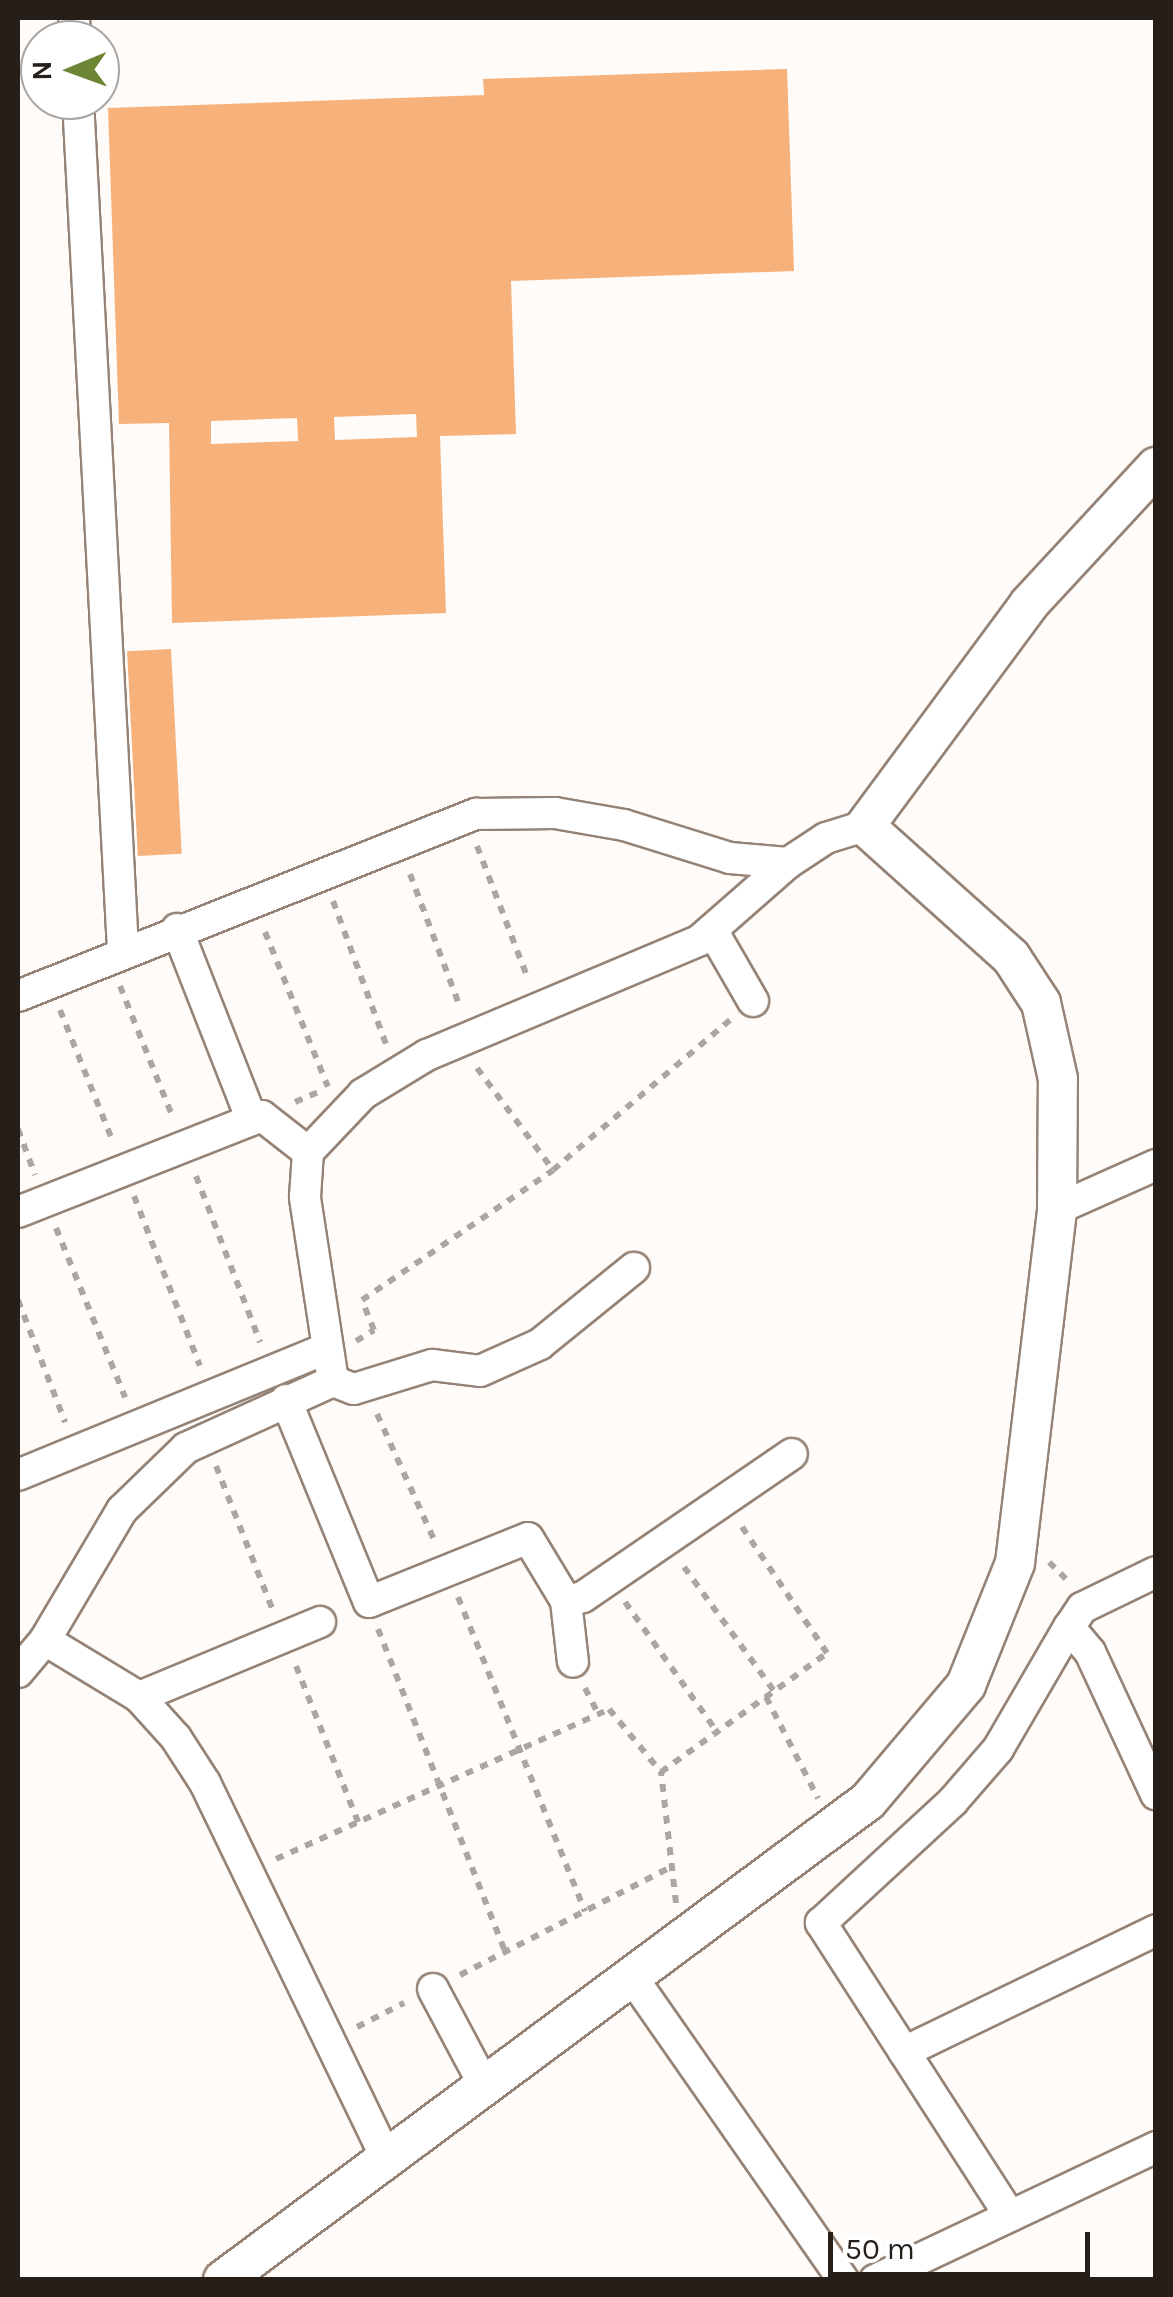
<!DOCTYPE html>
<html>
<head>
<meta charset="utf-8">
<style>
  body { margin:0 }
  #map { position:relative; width:1173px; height:2297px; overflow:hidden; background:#fffbf8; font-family:Karla,sans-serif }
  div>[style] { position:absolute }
  .building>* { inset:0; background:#f7b27b; transform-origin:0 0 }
  .path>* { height:6px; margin-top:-3px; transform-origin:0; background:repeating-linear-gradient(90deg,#aba6a2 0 8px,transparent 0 16px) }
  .roads { filter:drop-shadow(2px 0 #948376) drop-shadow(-2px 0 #948376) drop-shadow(0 2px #948376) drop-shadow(0 -2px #948376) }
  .minor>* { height:30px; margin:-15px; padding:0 15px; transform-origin:15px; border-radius:15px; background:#fff }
  .tertiary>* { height:38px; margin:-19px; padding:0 19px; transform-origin:19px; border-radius:19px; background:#fff }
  span { translate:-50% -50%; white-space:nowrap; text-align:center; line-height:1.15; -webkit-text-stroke:9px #fff; paint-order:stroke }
  .frame { position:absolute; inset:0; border:20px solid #251e19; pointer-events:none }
  .north { position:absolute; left:20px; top:20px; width:100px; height:100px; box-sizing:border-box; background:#fff; border:2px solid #a8a5a3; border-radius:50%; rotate:269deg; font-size:28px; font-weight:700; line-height:40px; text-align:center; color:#251e19 }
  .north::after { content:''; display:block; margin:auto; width:35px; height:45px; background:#6f8536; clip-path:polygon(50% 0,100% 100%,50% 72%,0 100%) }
  .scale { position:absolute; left:828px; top:2232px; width:262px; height:45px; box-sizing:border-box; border:5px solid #251e19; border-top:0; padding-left:12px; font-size:30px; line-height:35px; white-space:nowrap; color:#251e19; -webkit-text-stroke:8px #fff; paint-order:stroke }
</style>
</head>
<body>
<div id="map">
  <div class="building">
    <i style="clip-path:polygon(evenodd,787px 69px,794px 271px,511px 281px,516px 434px,440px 436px,446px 613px,172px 623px,169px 423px,119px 424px,108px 108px,484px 95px,483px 79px,787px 69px,416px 414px,417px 437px,335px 440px,334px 417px,416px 414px,787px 69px,297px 418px,298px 441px,211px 444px,211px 421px,297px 418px)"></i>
    <i style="left:171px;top:649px;width:205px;height:44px;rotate:87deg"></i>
  </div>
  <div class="path">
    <i style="left:477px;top:846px;width:142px;rotate:69deg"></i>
    <i style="left:410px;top:874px;width:142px;rotate:69.4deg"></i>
    <i style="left:333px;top:901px;width:153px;rotate:69.7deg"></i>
    <i style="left:265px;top:932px;width:167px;rotate:67.9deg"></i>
    <i style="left:120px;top:986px;width:142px;rotate:68.1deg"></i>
    <i style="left:60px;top:1010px;width:142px;rotate:68.1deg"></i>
    <i style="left:477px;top:1068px;width:127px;rotate:53.3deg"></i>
    <i style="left:295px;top:1102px;width:28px;rotate:-23deg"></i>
    <i style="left:18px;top:1129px;width:49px;rotate:69.7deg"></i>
    <i style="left:196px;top:1176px;width:178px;rotate:68.9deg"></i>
    <i style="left:134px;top:1196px;width:182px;rotate:68.8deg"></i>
    <i style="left:56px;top:1228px;width:183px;rotate:67.8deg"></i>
    <i style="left:18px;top:1300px;width:131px;rotate:68.9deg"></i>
    <i style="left:356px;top:1341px;width:21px;rotate:-31deg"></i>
    <i style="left:374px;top:1330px;width:32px;rotate:-112deg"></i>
    <i style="left:362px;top:1300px;width:231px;rotate:-34.2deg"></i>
    <i style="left:553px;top:1170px;width:232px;rotate:-40.3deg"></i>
    <i style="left:377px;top:1414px;width:143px;rotate:65.6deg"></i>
    <i style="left:216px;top:1466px;width:153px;rotate:68.5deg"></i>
    <i style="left:1049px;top:1562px;width:25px;rotate:45deg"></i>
    <i style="left:684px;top:1567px;width:153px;rotate:54deg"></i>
    <i style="left:458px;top:1597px;width:339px;rotate:68deg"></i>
    <i style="left:625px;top:1602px;width:159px;rotate:54.7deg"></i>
    <i style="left:378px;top:1629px;width:346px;rotate:68.5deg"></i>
    <i style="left:296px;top:1666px;width:168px;rotate:68.3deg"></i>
    <i style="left:585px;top:1688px;width:29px;rotate:63deg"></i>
    <i style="left:766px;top:1697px;width:114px;rotate:62.8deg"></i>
    <i style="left:276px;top:1859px;width:365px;rotate:-24.2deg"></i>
    <i style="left:609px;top:1709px;width:82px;rotate:50.5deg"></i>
    <i style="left:676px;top:1903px;width:132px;rotate:-96.5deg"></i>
    <i style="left:661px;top:1772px;width:204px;rotate:-35.6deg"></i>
    <i style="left:827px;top:1653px;width:156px;rotate:-124deg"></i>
    <i style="left:460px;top:1975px;width:237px;rotate:-27.1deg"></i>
    <i style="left:357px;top:2027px;width:53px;rotate:-27.1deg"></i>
  </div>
  <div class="roads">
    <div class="minor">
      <i style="left:74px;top:18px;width:22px;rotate:87deg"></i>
      <i style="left:78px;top:100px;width:851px;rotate:86.97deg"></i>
      <i style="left:177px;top:929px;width:205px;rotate:68.6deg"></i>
      <i style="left:712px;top:930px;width:82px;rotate:60deg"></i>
      <i style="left:18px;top:996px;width:493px;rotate:-21.7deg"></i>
      <i style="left:476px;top:814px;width:79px;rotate:-0.7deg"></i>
      <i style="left:555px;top:813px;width:70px;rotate:9.9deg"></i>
      <i style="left:624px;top:825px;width:111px;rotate:17.3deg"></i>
      <i style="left:730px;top:858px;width:58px;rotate:4.9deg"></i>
      <i style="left:788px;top:863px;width:45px;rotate:-33.3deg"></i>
      <i style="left:826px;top:838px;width:41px;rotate:-17.1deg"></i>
      <i style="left:1057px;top:1209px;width:108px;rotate:-24deg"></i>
      <i style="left:18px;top:1212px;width:262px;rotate:-21.5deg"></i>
      <i style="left:262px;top:1116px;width:58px;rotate:38deg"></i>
      <i style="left:333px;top:1381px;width:22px;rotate:21deg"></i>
      <i style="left:354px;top:1389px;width:82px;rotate:-17.1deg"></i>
      <i style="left:432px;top:1365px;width:48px;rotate:7.1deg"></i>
      <i style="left:480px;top:1371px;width:66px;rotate:-24.2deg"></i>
      <i style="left:540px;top:1344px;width:121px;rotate:-39deg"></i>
      <i style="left:286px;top:1400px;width:218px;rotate:67.7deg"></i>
      <i style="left:369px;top:1602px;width:171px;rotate:-21.9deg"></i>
      <i style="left:528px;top:1538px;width:74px;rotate:58.9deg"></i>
      <i style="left:566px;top:1601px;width:17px;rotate:-13deg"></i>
      <i style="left:583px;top:1597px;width:253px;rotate:-34.4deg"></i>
      <i style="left:18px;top:1475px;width:334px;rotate:-22.3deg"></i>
      <i style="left:1156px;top:1572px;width:82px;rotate:154.1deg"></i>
      <i style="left:1082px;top:1608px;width:23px;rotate:124deg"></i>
      <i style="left:1069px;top:1627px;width:33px;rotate:50deg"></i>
      <i style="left:1090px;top:1652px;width:157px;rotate:65.1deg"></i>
      <i style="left:566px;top:1601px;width:61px;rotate:83.5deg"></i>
      <i style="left:45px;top:1640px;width:110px;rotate:31.2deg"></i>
      <i style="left:139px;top:1697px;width:55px;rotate:47.9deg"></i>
      <i style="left:176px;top:1738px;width:54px;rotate:57.2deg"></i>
      <i style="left:205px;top:1783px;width:416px;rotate:64.2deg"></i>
      <i style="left:18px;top:1672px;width:42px;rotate:-49.8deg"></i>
      <i style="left:45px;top:1640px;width:151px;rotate:-59.4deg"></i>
      <i style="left:122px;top:1510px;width:89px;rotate:-44.1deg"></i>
      <i style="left:186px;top:1448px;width:162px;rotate:-24.5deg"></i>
      <i style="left:333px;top:1381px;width:186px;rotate:-98.7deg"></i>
      <i style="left:305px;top:1197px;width:45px;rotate:-86.2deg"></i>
      <i style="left:308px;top:1152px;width:80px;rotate:-46.5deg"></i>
      <i style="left:363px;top:1094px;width:75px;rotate:-31.4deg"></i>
      <i style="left:427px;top:1055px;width:296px;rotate:-22.8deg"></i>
      <i style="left:700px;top:940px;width:117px;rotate:-41.2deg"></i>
      <i style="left:139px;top:1697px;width:196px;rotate:-22.5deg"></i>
      <i style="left:634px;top:1980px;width:366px;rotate:55.1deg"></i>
      <i style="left:433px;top:1989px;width:111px;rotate:62deg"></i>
      <i style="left:904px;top:2052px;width:280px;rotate:-25.8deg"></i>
      <i style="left:1010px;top:2216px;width:349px;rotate:-122.8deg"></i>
      <i style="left:821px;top:1923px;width:180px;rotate:-42.7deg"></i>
      <i style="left:953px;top:1801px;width:69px;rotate:-49.1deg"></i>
      <i style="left:998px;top:1749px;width:141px;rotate:-59.8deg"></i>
      <i style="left:875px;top:2280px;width:311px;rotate:-25.3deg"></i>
    </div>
    <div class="tertiary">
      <i style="left:223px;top:2280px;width:803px;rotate:-36.6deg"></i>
      <i style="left:868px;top:1801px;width:152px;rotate:-49.8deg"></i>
      <i style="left:966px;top:1685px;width:131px;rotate:-68.1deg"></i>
      <i style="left:1015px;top:1563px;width:356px;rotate:-83.2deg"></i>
      <i style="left:1057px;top:1209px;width:130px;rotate:-89.6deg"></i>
      <i style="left:1058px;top:1079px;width:78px;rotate:-102.6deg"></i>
      <i style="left:1041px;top:1003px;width:55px;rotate:-123.1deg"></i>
      <i style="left:1011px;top:957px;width:196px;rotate:-138.1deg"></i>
      <i style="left:865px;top:826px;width:276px;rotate:-53.5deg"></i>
      <i style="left:1029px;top:604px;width:187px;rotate:-47.2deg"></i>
    </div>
  </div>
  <div class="frame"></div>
  <div class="north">N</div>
  <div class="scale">50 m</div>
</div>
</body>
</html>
